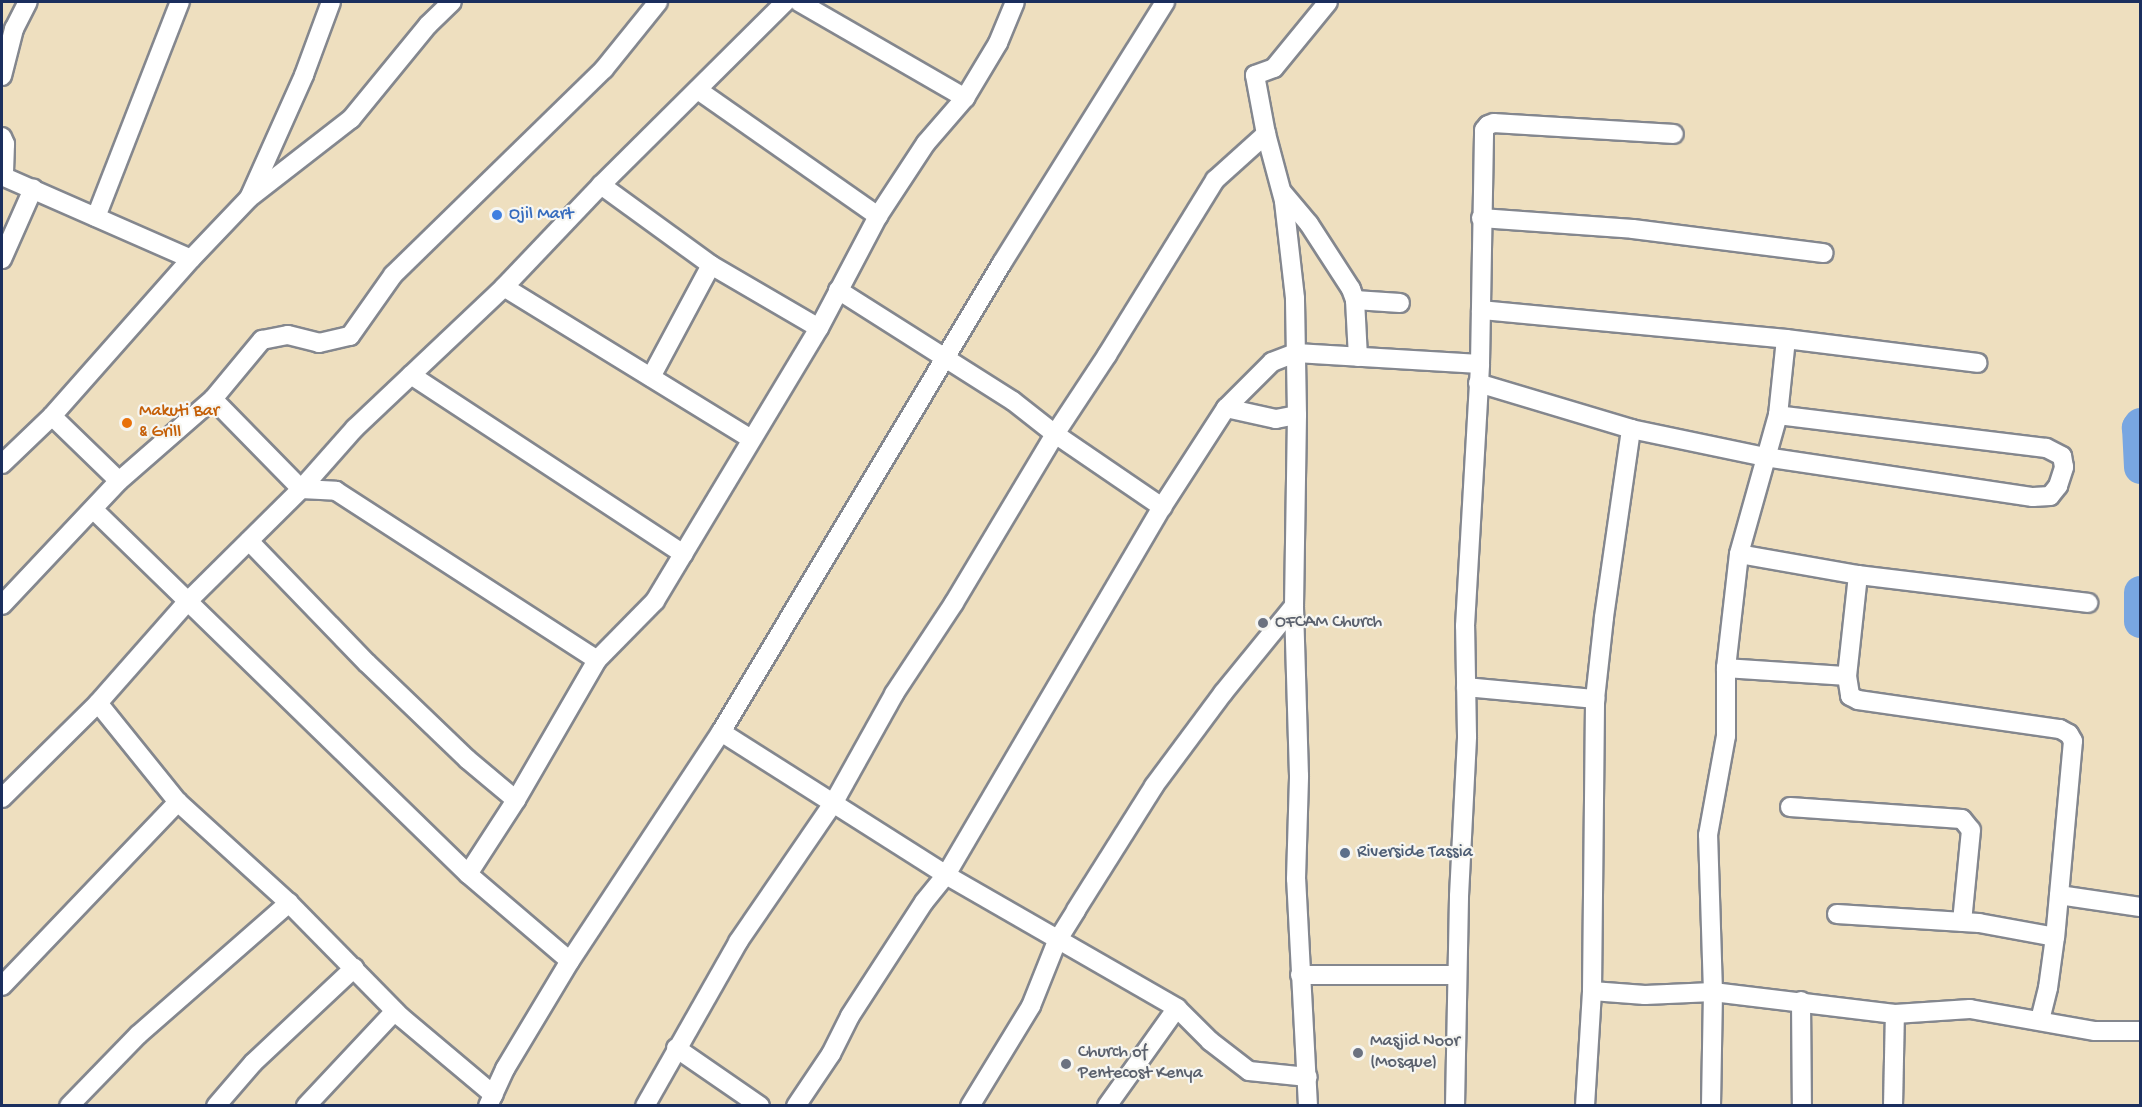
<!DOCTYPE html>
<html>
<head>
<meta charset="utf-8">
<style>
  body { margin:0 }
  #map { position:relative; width:2142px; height:1107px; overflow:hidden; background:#eedfbf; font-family:"Gochi Hand",sans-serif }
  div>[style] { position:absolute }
  .river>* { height:33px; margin:-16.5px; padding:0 16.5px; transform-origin:16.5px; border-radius:16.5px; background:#78a6e1 }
  .roads { filter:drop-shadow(2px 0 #84878e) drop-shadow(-2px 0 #84878e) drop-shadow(0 2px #84878e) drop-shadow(0 -2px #84878e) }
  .street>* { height:18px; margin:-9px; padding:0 9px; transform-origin:9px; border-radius:9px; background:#fff }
  .dots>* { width:16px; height:16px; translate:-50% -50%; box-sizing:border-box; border:3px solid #f6f6f2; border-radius:50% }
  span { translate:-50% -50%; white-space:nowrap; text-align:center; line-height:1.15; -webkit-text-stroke:4.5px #f6f6f2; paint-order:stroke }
  .shop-label { font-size:18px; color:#366cbe }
  .left { translate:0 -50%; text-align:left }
  .food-label { font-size:18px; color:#c56008 }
  .worship-label { font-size:18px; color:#5b616d }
  .service-label { font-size:18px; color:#4e5e75 }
  .frame { position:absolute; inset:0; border:3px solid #1b2f5e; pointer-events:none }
</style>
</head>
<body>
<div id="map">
  <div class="river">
    <i style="left:2140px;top:424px;width:4px;rotate:124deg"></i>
    <i style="left:2138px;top:427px;width:40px;rotate:87.1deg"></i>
    <i style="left:2140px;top:592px;width:29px;rotate:90deg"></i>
  </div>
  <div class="roads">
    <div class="street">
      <i style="left:799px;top:2px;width:192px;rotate:30deg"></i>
      <i style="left:2px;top:76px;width:49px;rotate:-75.7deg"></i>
      <i style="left:14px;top:29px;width:30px;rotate:-63deg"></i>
      <i style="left:698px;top:90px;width:220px;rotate:35deg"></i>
      <i style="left:2px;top:137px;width:8px;rotate:67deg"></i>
      <i style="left:5px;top:144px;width:33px;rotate:92deg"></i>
      <i style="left:2px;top:176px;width:206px;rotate:23.7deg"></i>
      <i style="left:601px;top:185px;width:136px;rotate:36deg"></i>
      <i style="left:711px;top:265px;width:125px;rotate:30.3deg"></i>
      <i style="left:1283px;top:193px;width:40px;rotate:50deg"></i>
      <i style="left:1309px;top:224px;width:77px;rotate:57.1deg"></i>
      <i style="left:1351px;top:289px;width:12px;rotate:70deg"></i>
      <i style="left:1355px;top:300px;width:57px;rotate:87deg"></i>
      <i style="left:250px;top:196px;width:133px;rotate:-65.9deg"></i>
      <i style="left:304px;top:75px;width:78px;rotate:-69.7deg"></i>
      <i style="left:96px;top:217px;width:231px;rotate:-68.7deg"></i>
      <i style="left:1481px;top:218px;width:152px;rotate:4.1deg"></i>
      <i style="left:1633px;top:229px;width:192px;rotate:7.2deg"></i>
      <i style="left:2px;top:259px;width:77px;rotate:-66.1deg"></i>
      <i style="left:504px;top:287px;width:290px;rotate:31.6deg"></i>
      <i style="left:838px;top:290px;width:207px;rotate:32.4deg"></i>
      <i style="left:1013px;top:401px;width:53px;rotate:38.2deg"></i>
      <i style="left:1055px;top:434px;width:130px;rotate:34.3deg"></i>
      <i style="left:1355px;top:300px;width:45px;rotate:3.8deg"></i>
      <i style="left:1481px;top:310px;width:306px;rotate:5.4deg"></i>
      <i style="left:1786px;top:339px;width:193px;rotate:7.1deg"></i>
      <i style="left:1786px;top:339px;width:76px;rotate:96deg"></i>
      <i style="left:1778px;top:415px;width:144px;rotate:105.7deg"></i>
      <i style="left:1739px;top:554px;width:121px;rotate:10deg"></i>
      <i style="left:1858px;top:575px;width:232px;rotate:6.9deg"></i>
      <i style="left:411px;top:375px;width:326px;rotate:33.3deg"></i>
      <i style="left:651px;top:377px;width:127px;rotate:-61.8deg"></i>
      <i style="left:1478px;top:383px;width:160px;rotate:16.7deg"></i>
      <i style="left:1631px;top:429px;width:137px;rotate:11.8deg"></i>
      <i style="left:1765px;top:457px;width:271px;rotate:8.5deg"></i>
      <i style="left:2033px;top:497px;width:17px;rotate:-3deg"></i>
      <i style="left:2050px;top:496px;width:13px;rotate:-51deg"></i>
      <i style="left:2058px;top:486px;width:20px;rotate:-72deg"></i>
      <i style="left:2064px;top:467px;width:11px;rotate:-100deg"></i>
      <i style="left:2062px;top:456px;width:18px;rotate:-153deg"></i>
      <i style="left:2046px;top:448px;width:270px;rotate:-173deg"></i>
      <i style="left:213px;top:399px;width:126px;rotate:45.6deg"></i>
      <i style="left:301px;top:489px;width:35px;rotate:3deg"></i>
      <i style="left:336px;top:491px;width:311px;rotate:32.9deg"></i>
      <i style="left:1226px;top:408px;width:65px;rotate:-45deg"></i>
      <i style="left:1272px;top:362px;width:26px;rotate:-21deg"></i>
      <i style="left:1296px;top:353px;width:184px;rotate:3.4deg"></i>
      <i style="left:52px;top:416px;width:93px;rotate:44.1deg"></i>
      <i style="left:2px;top:464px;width:69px;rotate:-43.8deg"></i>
      <i style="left:52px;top:416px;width:210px;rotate:-48.5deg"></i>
      <i style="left:191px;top:259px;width:84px;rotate:-46.4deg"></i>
      <i style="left:249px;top:198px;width:129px;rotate:-37.8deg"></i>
      <i style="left:351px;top:119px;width:122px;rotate:-50.7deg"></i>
      <i style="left:428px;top:25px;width:33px;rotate:-44deg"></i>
      <i style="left:94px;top:510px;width:522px;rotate:44.22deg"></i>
      <i style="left:468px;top:874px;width:134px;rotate:40.5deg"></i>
      <i style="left:249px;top:541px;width:170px;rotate:46deg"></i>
      <i style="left:367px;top:663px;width:139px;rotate:43.8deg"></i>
      <i style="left:467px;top:759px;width:64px;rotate:39.9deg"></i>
      <i style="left:1858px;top:575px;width:102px;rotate:96.2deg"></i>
      <i style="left:1847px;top:676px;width:20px;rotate:81deg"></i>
      <i style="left:1850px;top:696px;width:9px;rotate:27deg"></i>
      <i style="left:1858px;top:700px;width:204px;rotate:8.2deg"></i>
      <i style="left:2060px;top:729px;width:10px;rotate:29deg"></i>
      <i style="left:2069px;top:734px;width:8px;rotate:60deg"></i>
      <i style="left:2073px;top:741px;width:197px;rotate:95.2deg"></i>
      <i style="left:2055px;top:937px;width:51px;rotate:97.8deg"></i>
      <i style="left:2048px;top:988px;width:33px;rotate:104deg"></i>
      <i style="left:2px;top:605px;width:170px;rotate:-46.7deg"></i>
      <i style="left:119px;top:481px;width:125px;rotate:-41.1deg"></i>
      <i style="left:213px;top:399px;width:77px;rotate:-50.3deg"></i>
      <i style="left:262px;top:340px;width:26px;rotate:-11deg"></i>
      <i style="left:288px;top:335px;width:32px;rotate:14deg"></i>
      <i style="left:319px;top:343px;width:32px;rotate:-13deg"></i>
      <i style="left:350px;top:336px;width:75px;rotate:-54.8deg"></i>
      <i style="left:393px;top:275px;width:295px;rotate:-44.3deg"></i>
      <i style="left:604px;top:69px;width:86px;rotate:-51.1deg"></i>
      <i style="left:1726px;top:668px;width:121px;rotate:3.8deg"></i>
      <i style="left:1466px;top:687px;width:130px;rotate:5.3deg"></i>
      <i style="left:98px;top:703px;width:127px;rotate:51.1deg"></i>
      <i style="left:178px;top:802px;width:150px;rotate:42.3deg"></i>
      <i style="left:289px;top:903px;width:160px;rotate:45.5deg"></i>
      <i style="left:401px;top:1017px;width:121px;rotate:40deg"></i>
      <i style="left:721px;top:732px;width:267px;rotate:32.4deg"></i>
      <i style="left:946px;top:875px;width:267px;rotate:29.9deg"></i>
      <i style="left:1177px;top:1008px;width:47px;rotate:45deg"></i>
      <i style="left:1210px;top:1041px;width:49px;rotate:37.6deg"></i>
      <i style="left:1249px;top:1071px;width:59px;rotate:5.8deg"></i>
      <i style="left:2px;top:798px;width:135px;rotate:-44.7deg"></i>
      <i style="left:98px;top:703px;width:135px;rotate:-48.6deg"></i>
      <i style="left:187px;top:602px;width:161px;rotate:-44.7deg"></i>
      <i style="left:301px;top:489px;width:81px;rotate:-48.5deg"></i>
      <i style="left:355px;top:428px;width:205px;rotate:-43.4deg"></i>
      <i style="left:504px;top:287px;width:141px;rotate:-46.4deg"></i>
      <i style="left:601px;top:185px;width:260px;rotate:-44.8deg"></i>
      <i style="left:1790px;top:807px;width:172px;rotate:4deg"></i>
      <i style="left:1962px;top:819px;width:14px;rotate:51deg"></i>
      <i style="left:1971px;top:830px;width:92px;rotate:95.6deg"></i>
      <i style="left:468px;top:874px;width:88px;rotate:-57deg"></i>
      <i style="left:516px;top:800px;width:162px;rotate:-59.9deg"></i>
      <i style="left:597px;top:660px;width:83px;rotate:-45.5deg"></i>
      <i style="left:655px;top:601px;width:318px;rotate:-59deg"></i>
      <i style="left:819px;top:328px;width:127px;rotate:-62.2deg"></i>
      <i style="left:878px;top:216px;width:87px;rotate:-56.7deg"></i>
      <i style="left:926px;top:143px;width:60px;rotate:-49.1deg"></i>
      <i style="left:965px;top:98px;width:64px;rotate:-59deg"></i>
      <i style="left:998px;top:43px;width:44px;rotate:-67.5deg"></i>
      <i style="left:2059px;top:895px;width:82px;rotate:8.4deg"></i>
      <i style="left:1837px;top:914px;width:142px;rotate:3.6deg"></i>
      <i style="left:1979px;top:923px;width:77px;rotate:10.4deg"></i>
      <i style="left:1300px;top:975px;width:157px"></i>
      <i style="left:2px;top:986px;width:255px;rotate:-46.3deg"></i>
      <i style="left:1592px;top:991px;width:53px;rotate:4.3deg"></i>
      <i style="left:1645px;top:995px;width:68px;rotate:-2.5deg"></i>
      <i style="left:1713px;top:992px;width:183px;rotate:6.9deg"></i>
      <i style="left:1895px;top:1014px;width:75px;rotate:-3.8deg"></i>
      <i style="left:1970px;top:1009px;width:127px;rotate:10deg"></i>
      <i style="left:2095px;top:1031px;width:45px"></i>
      <i style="left:1801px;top:1001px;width:105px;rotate:89.5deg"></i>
      <i style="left:676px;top:1048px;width:102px;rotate:34.6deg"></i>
      <i style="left:69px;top:1106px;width:99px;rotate:-45.8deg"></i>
      <i style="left:138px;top:1035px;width:201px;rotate:-41.2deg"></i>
      <i style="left:216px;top:1106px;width:57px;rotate:-49.3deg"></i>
      <i style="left:253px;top:1063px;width:139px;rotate:-43.2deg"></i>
      <i style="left:306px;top:1106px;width:130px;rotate:-46.9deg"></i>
      <i style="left:488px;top:1106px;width:41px;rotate:-65.3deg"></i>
      <i style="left:505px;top:1069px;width:126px;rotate:-59deg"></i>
      <i style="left:570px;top:961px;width:274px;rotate:-56.6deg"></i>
      <i style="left:721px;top:732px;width:547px;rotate:-59.07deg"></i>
      <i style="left:1002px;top:263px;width:308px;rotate:-58deg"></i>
      <i style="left:645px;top:1106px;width:189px;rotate:-60.4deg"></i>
      <i style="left:738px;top:942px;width:170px;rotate:-55.6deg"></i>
      <i style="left:834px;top:802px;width:124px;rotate:-60.9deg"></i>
      <i style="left:894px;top:694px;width:109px;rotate:-56.6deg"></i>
      <i style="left:954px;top:603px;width:197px;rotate:-59.1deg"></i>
      <i style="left:1055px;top:434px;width:95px;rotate:-56.6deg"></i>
      <i style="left:1107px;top:355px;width:206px;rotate:-58.3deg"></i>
      <i style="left:1215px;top:180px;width:69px;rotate:-42deg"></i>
      <i style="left:796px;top:1106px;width:63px;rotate:-56.1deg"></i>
      <i style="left:831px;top:1054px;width:42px;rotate:-63.4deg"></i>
      <i style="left:850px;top:1016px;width:136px;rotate:-57deg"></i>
      <i style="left:924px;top:902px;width:35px;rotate:-51deg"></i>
      <i style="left:946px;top:875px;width:427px;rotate:-59.6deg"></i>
      <i style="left:1162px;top:507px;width:118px;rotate:-57.1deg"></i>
      <i style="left:1226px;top:408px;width:51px;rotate:12.4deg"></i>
      <i style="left:1276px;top:419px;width:21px;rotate:-11deg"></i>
      <i style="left:970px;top:1106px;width:117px;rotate:-58.6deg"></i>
      <i style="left:1031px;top:1006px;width:70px;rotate:-68.2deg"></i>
      <i style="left:1057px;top:941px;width:36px;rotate:-58deg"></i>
      <i style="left:1076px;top:910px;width:146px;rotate:-57.8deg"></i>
      <i style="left:1154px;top:786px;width:116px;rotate:-53.4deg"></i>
      <i style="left:1223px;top:693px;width:112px;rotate:-50.8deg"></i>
      <i style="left:1107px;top:1106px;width:120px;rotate:-54.5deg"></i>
      <i style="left:1308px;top:1106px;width:227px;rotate:-93deg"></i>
      <i style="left:1296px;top:879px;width:103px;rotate:-88.3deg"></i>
      <i style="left:1299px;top:776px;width:170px;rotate:-91.7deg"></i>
      <i style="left:1294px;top:606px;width:191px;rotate:-89.1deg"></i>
      <i style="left:1297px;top:415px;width:117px;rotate:-91deg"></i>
      <i style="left:1295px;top:298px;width:98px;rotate:-96.5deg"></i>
      <i style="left:1284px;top:201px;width:69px;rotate:-105deg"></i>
      <i style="left:1266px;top:134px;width:60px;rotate:-100.6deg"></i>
      <i style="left:1255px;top:75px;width:20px;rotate:-20deg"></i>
      <i style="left:1274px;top:68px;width:85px;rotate:-50.7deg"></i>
      <i style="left:1455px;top:1106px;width:210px;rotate:-88.9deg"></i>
      <i style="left:1459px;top:896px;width:160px;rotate:-87.1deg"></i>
      <i style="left:1467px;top:736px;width:110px;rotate:-91deg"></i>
      <i style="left:1465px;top:626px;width:262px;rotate:-86.7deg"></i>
      <i style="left:1480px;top:364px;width:234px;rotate:-89deg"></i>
      <i style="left:1484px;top:130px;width:6px;rotate:-51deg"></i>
      <i style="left:1488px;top:125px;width:6px;rotate:-18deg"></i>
      <i style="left:1494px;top:123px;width:180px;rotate:3.5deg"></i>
      <i style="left:1585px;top:1106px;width:115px;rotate:-86.5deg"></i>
      <i style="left:1592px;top:991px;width:292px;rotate:-89.4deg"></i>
      <i style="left:1595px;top:699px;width:82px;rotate:-83.7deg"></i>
      <i style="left:1604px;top:617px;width:190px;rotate:-81.8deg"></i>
      <i style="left:1711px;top:1106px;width:114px;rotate:-89deg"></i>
      <i style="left:1713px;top:992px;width:157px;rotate:-91.8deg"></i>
      <i style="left:1708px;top:835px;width:101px;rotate:-79.7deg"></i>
      <i style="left:1726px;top:736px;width:68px;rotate:-90deg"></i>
      <i style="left:1726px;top:668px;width:115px;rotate:-83.5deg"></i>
      <i style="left:1893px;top:1106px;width:92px;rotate:-88.8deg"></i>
    </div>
  </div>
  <div class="dots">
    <i style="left:497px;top:215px;background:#3f7fe0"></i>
    <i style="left:127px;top:423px;background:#e8710a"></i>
    <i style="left:1263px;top:623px;background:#6b7280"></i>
    <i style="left:1345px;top:853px;background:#5c6f8a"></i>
    <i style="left:1358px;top:1053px;background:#6b7280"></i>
    <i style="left:1066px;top:1064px;background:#6b7280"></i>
  </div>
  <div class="shop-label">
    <span class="left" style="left:509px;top:215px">Ojil Mart</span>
  </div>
  <div class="food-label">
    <span class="left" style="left:139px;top:423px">Makuti Bar<br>&amp; Grill</span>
  </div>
  <div class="worship-label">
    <span class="left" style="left:1275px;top:623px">OFCAM Church</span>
    <span class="left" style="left:1370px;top:1053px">Masjid Noor<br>(Mosque)</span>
    <span class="left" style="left:1078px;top:1064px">Church of<br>Pentecost Kenya</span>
  </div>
  <div class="service-label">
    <span class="left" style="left:1357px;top:853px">Riverside Tassia</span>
  </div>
  <div class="frame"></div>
</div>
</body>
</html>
